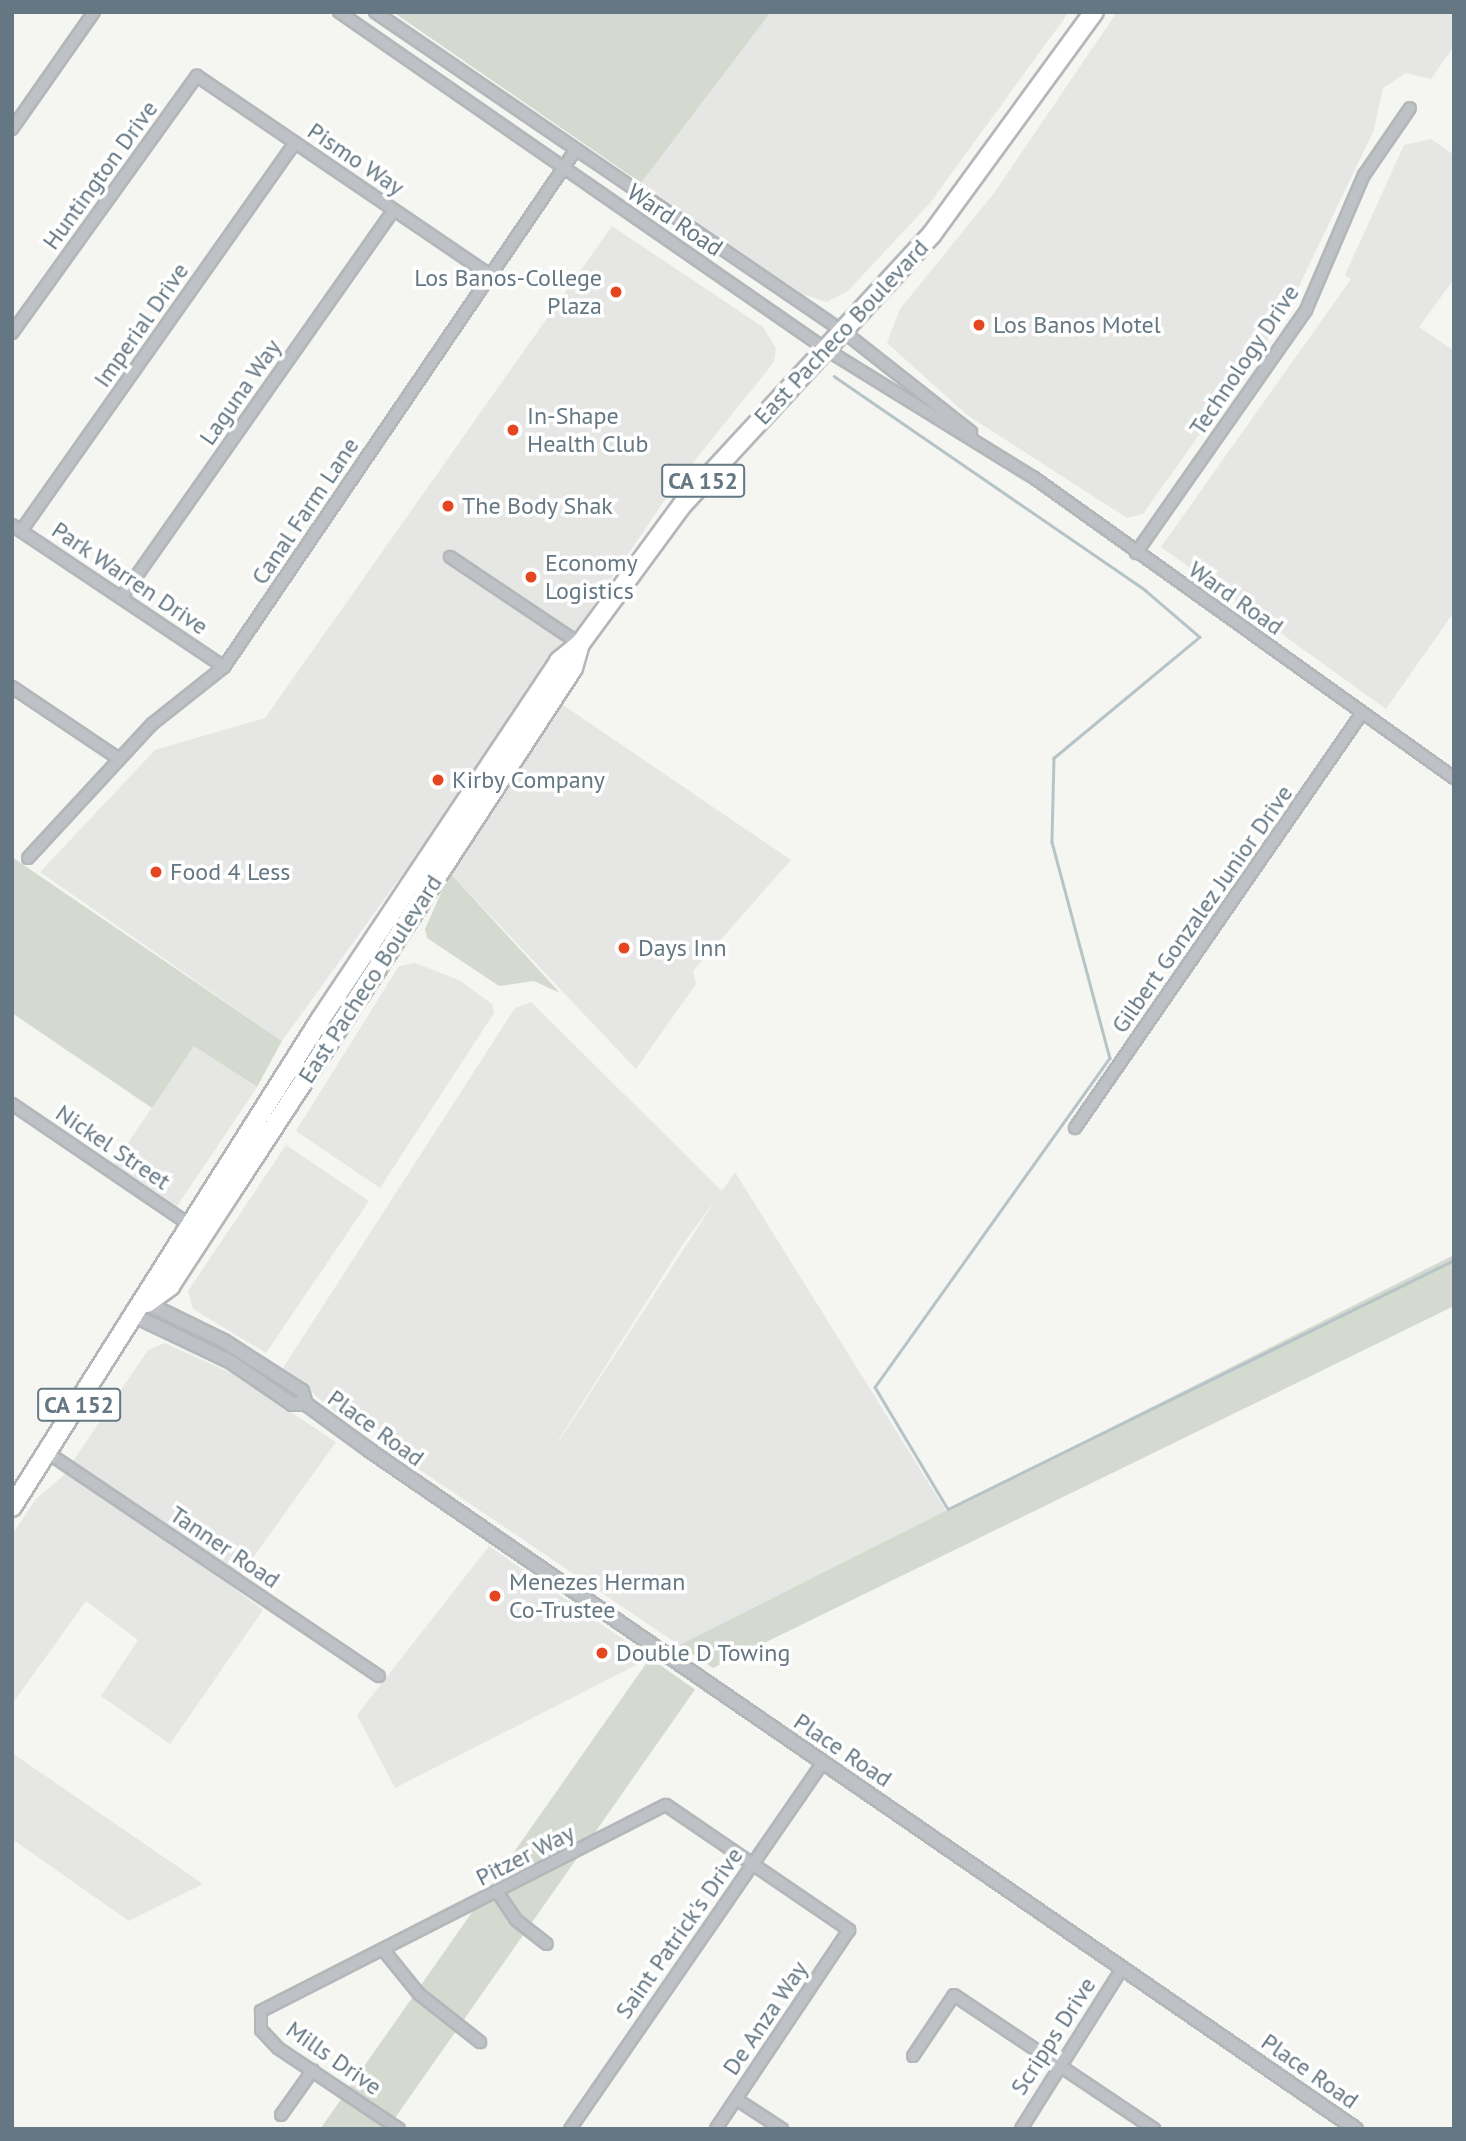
<!DOCTYPE html>
<html>
<head>
<meta charset="utf-8">
<style>
  body { margin:0 }
  #map { position:relative; width:1466px; height:2141px; overflow:hidden; background:#f5f5f1; font-family:"PT Sans",sans-serif }
  div>[style] { position:absolute }
  .built>* { inset:0; background:#e6e7e5; transform-origin:0 0 }
  .green>* { inset:0; background:#d5dad0; transform-origin:0 0 }
  .stream>* { height:2.5px; margin:-1.25px; padding:0 1.25px; transform-origin:1.25px; border-radius:1.25px; background:#b6c4c7 }
  .roads { filter:drop-shadow(2px 0 #b3b7ba) drop-shadow(-2px 0 #b3b7ba) drop-shadow(0 2px #b3b7ba) drop-shadow(0 -2px #b3b7ba) }
  .minor>* { height:10px; margin:-5px; padding:0 5px; transform-origin:5px; border-radius:5px; background:#bec2c6 }
  .tertiary>* { height:12px; margin:-6px; padding:0 6px; transform-origin:6px; border-radius:6px; background:#bec2c6 }
  .trunk>* { height:18px; margin:-9px; padding:0 9px; transform-origin:9px; border-radius:9px; background:#fff }
  .dots>* { width:19px; height:19px; translate:-50% -50%; box-sizing:border-box; border:4px solid #fff; border-radius:50% }
  span { translate:-50% -50%; white-space:nowrap; text-align:center; line-height:1.15; -webkit-text-stroke:7px #fff; paint-order:stroke }
  .shield-label span { padding:2px 5px; background:#fff; border:2px solid; border-radius:5px; -webkit-text-stroke-width:0 }
  .shield-label { font-size:23px; color:#647783; font-weight:700 }
  .street-label { font-size:24px; color:#647783 }
  .poi-label { font-size:24px; color:#647783 }
  .right { translate:-100% -50%; text-align:right }
  .left { translate:0 -50%; text-align:left }
  .frame { position:absolute; inset:0; border:14px solid #647783; pointer-events:none }
</style>
</head>
<body>
<div id="map">
  <div class="built">
    <i style="clip-path:polygon(771px 12px,1069px 12px,930px 203px,848px 291px,827px 302px,802px 294px,641px 183px)"></i>
    <i style="clip-path:polygon(1117px 12px,1454px 12px,1454px 46px,1431px 79px,1406px 73px,1383px 88px,1374px 130px,1286px 313px,1143px 514px,1127px 518px,967px 415px,887px 343px,900px 309px,994px 193px)"></i>
    <i style="clip-path:polygon(1431px 139px,1454px 155px,1454px 279px,1419px 327px,1454px 351px,1454px 612px,1386px 709px,1161px 547px,1351px 279px,1345px 275px,1404px 145px)"></i>
    <i style="clip-path:polygon(612px 226px,763px 327px,776px 348px,774px 362px,675px 485px,539px 685px,282px 1041px,40px 872px,155px 750px,265px 718px)"></i>
    <i style="clip-path:polygon(563px 705px,791px 860px,693px 971px,696px 984px,636px 1069px,450px 873px)"></i>
    <i style="clip-path:polygon(415px 963px,459px 980px,492px 1004px,494px 1013px,380px 1188px,296px 1131px,399px 966px)"></i>
    <i style="clip-path:polygon(evenodd,531px 1002px,722px 1191px,735px 1172px,946px 1511px,679px 1645px,389px 1449px,387px 1435px,373px 1425px,361px 1430px,334px 1411px,283px 1368px,515px 1008px,531px 1002px,717px 1198px,559px 1441px,558px 1441px,683px 1244px,717px 1198px)"></i>
    <i style="left:194px;top:1045px;width:76px;height:143px;rotate:34deg"></i>
    <i style="clip-path:polygon(286px 1145px,369px 1201px,266px 1353px,193px 1309px,188px 1291px)"></i>
    <i style="clip-path:polygon(165px 1343px,233px 1374px,336px 1442px,232px 1587px,263px 1610px,170px 1744px,101px 1696px,138px 1640px,86px 1601px,12px 1704px,12px 1535px,36px 1499px,63px 1476px,148px 1350px)"></i>
    <i style="clip-path:polygon(489px 1546px,650px 1658px,395px 1788px,357px 1715px)"></i>
    <i style="clip-path:polygon(12px 1753px,203px 1884px,129px 1921px,12px 1839px)"></i>
  </div>
  <div class="green">
    <i style="clip-path:polygon(393px 12px,771px 12px,641px 183px)"></i>
    <i style="clip-path:polygon(12px 857px,282px 1041px,257px 1087px,194px 1046px,152px 1108px,12px 1013px)"></i>
    <i style="clip-path:polygon(450px 873px,560px 993px,534px 981px,499px 986px,427px 938px,425px 929px)"></i>
    <i style="clip-path:polygon(1454px 1255px,1454px 1306px,713px 1668px,679px 1645px)"></i>
    <i style="left:650px;top:1658px;width:55px;height:714px;rotate:35deg"></i>
  </div>
  <div class="stream">
    <i style="left:834px;top:376px;width:378px;rotate:34.5deg"></i>
    <i style="left:1145px;top:590px;width:72px;rotate:40.5deg"></i>
    <i style="left:1200px;top:637px;width:190px;rotate:140.3deg"></i>
    <i style="left:1054px;top:758px;width:84px;rotate:91.4deg"></i>
    <i style="left:1052px;top:842px;width:224px;rotate:75deg"></i>
    <i style="left:1110px;top:1058px;width:404px;rotate:125.5deg"></i>
    <i style="left:875px;top:1387px;width:142px;rotate:59.1deg"></i>
    <i style="left:948px;top:1509px;width:564px;rotate:-26.2deg"></i>
  </div>
  <div class="roads">
    <div class="minor">
      <i style="left:339px;top:12px;width:594px;rotate:34.71deg"></i>
      <i style="left:827px;top:350px;width:242px;rotate:31.7deg"></i>
      <i style="left:1033px;top:477px;width:518px;rotate:35.56deg"></i>
      <i style="left:375px;top:12px;width:568px;rotate:34.31deg"></i>
      <i style="left:844px;top:332px;width:162px;rotate:38.2deg"></i>
      <i style="left:12px;top:129px;width:143px;rotate:-55deg"></i>
      <i style="left:12px;top:333px;width:317px;rotate:-54.3deg"></i>
      <i style="left:197px;top:76px;width:356px;rotate:34.2deg"></i>
      <i style="left:12px;top:525px;width:255px;rotate:33.8deg"></i>
      <i style="left:21px;top:531px;width:475px;rotate:-54.8deg"></i>
      <i style="left:1136px;top:553px;width:297px;rotate:-55deg"></i>
      <i style="left:1306px;top:310px;width:147px;rotate:-66.8deg"></i>
      <i style="left:1364px;top:175px;width:81px;rotate:-55.5deg"></i>
      <i style="left:450px;top:557px;width:156px;rotate:33.8deg"></i>
      <i style="left:121px;top:598px;width:474px;rotate:-54.9deg"></i>
      <i style="left:12px;top:687px;width:129px;rotate:33.9deg"></i>
      <i style="left:28px;top:858px;width:183px;rotate:-47.2deg"></i>
      <i style="left:152px;top:724px;width:92px;rotate:-38.4deg"></i>
      <i style="left:224px;top:667px;width:624px;rotate:-55.78deg"></i>
      <i style="left:12px;top:1104px;width:215px;rotate:34.2deg"></i>
      <i style="left:1075px;top:1128px;width:505px;rotate:-55.33deg"></i>
      <i style="left:48px;top:1453px;width:399px;rotate:34deg"></i>
      <i style="left:498px;top:1893px;width:32px;rotate:56deg"></i>
      <i style="left:516px;top:1920px;width:39px;rotate:38deg"></i>
      <i style="left:385px;top:1952px;width:54px;rotate:51deg"></i>
      <i style="left:419px;top:1994px;width:78px;rotate:38.2deg"></i>
      <i style="left:913px;top:2056px;width:73px;rotate:-56.1deg"></i>
      <i style="left:954px;top:1995px;width:241px;rotate:33.8deg"></i>
      <i style="left:736px;top:2099px;width:55px;rotate:33.1deg"></i>
      <i style="left:281px;top:2115px;width:55px;rotate:-54.6deg"></i>
      <i style="left:399px;top:2129px;width:146px;rotate:-146.2deg"></i>
      <i style="left:278px;top:2048px;width:25px;rotate:-133deg"></i>
      <i style="left:261px;top:2030px;width:19px;rotate:-90deg"></i>
      <i style="left:261px;top:2011px;width:454px;rotate:-27deg"></i>
      <i style="left:666px;top:1805px;width:222px;rotate:34.3deg"></i>
      <i style="left:849px;top:1930px;width:239px;rotate:123.8deg"></i>
      <i style="left:570px;top:2129px;width:446px;rotate:-55.4deg"></i>
      <i style="left:1021px;top:2129px;width:191px;rotate:-57.8deg"></i>
    </div>
    <div class="tertiary">
      <i style="left:146px;top:1303px;width:87px;rotate:26deg"></i>
      <i style="left:224px;top:1341px;width:93px;rotate:32.7deg"></i>
      <i style="left:302px;top:1391px;width:14px;rotate:73deg"></i>
      <i style="left:306px;top:1404px;width:78px;rotate:36.1deg"></i>
      <i style="left:369px;top:1450px;width:1198px;rotate:34.53deg"></i>
      <i style="left:137px;top:1317px;width:104px;rotate:25.6deg"></i>
      <i style="left:231px;top:1362px;width:74px;rotate:34.5deg"></i>
      <i style="left:292px;top:1404px;width:14px"></i>
    </div>
    <div class="trunk">
      <i style="left:147px;top:1303px;width:29px;rotate:-36deg"></i>
      <i style="left:170px;top:1286px;width:113px;rotate:-56.9deg"></i>
      <i style="left:232px;top:1191px;width:624px;rotate:-56.9deg"></i>
      <i style="left:573px;top:668px;width:25px;rotate:-74deg"></i>
      <i style="left:12px;top:1507px;width:576px;rotate:-57.69deg"></i>
      <i style="left:320px;top:1020px;width:431px;rotate:-56.3deg"></i>
      <i style="left:559px;top:661px;width:27px;rotate:-39deg"></i>
      <i style="left:580px;top:644px;width:174px;rotate:-53.7deg"></i>
      <i style="left:683px;top:504px;width:367px;rotate:-47.3deg"></i>
      <i style="left:932px;top:234px;width:275px;rotate:-53.9deg"></i>
    </div>
  </div>
  <div class="dots">
    <i style="left:616px;top:292px;background:#e54622"></i>
    <i style="left:979px;top:325px;background:#e54622"></i>
    <i style="left:513px;top:430px;background:#e54622"></i>
    <i style="left:448px;top:506px;background:#e54622"></i>
    <i style="left:531px;top:577px;background:#e54622"></i>
    <i style="left:438px;top:780px;background:#e54622"></i>
    <i style="left:156px;top:872px;background:#e54622"></i>
    <i style="left:624px;top:948px;background:#e54622"></i>
    <i style="left:495px;top:1596px;background:#e54622"></i>
    <i style="left:602px;top:1653px;background:#e54622"></i>
  </div>
  <div class="shield-label">
    <span style="left:703px;top:481px">CA 152</span>
    <span style="left:79px;top:1405px">CA 152</span>
  </div>
  <div class="street-label">
    <span style="left:356px;top:159px;rotate:34deg">Pismo Way</span>
    <span style="left:100px;top:175px;rotate:-54deg">Huntington Drive</span>
    <span style="left:675px;top:220px;rotate:34deg">Ward Road</span>
    <span style="left:141px;top:325px;rotate:-55deg">Imperial Drive</span>
    <span style="left:841px;top:332px;rotate:-47deg">East Pacheco Boulevard</span>
    <span style="left:1244px;top:360px;rotate:-56deg">Technology Drive</span>
    <span style="left:240px;top:392px;rotate:-55deg">Laguna Way</span>
    <span style="left:305px;top:511px;rotate:-56deg">Canal Farm Lane</span>
    <span style="left:130px;top:578px;rotate:34deg">Park Warren Drive</span>
    <span style="left:1236px;top:598px;rotate:35deg">Ward Road</span>
    <span style="left:1202px;top:909px;rotate:-55deg">Gilbert Gonzalez Junior Drive</span>
    <span style="left:370px;top:979px;rotate:-57deg">East Pacheco Boulevard</span>
    <span style="left:113px;top:1147px;rotate:34deg">Nickel Street</span>
    <span style="left:376px;top:1428px;rotate:36deg">Place Road</span>
    <span style="left:225px;top:1547px;rotate:34deg">Tanner Road</span>
    <span style="left:843px;top:1750px;rotate:34deg">Place Road</span>
    <span style="left:525px;top:1855px;rotate:-27deg">Pitzer Way</span>
    <span style="left:679px;top:1933px;rotate:-55deg">Saint Patrick's Drive</span>
    <span style="left:765px;top:2018px;rotate:-56deg">De Anza Way</span>
    <span style="left:1053px;top:2036px;rotate:-57deg">Scripps Drive</span>
    <span style="left:334px;top:2058px;rotate:35deg">Mills Drive</span>
    <span style="left:1310px;top:2071px;rotate:35deg">Place Road</span>
  </div>
  <div class="poi-label">
    <span class="right" style="left:602px;top:292px">Los Banos-College<br>Plaza</span>
    <span class="left" style="left:993px;top:325px">Los Banos Motel</span>
    <span class="left" style="left:527px;top:430px">In-Shape<br>Health Club</span>
    <span class="left" style="left:462px;top:506px">The Body Shak</span>
    <span class="left" style="left:545px;top:577px">Economy<br>Logistics</span>
    <span class="left" style="left:452px;top:780px">Kirby Company</span>
    <span class="left" style="left:170px;top:872px">Food 4 Less</span>
    <span class="left" style="left:638px;top:948px">Days Inn</span>
    <span class="left" style="left:509px;top:1596px">Menezes Herman<br>Co-Trustee</span>
    <span class="left" style="left:616px;top:1653px">Double D Towing</span>
  </div>
  <div class="frame"></div>
</div>
</body>
</html>
